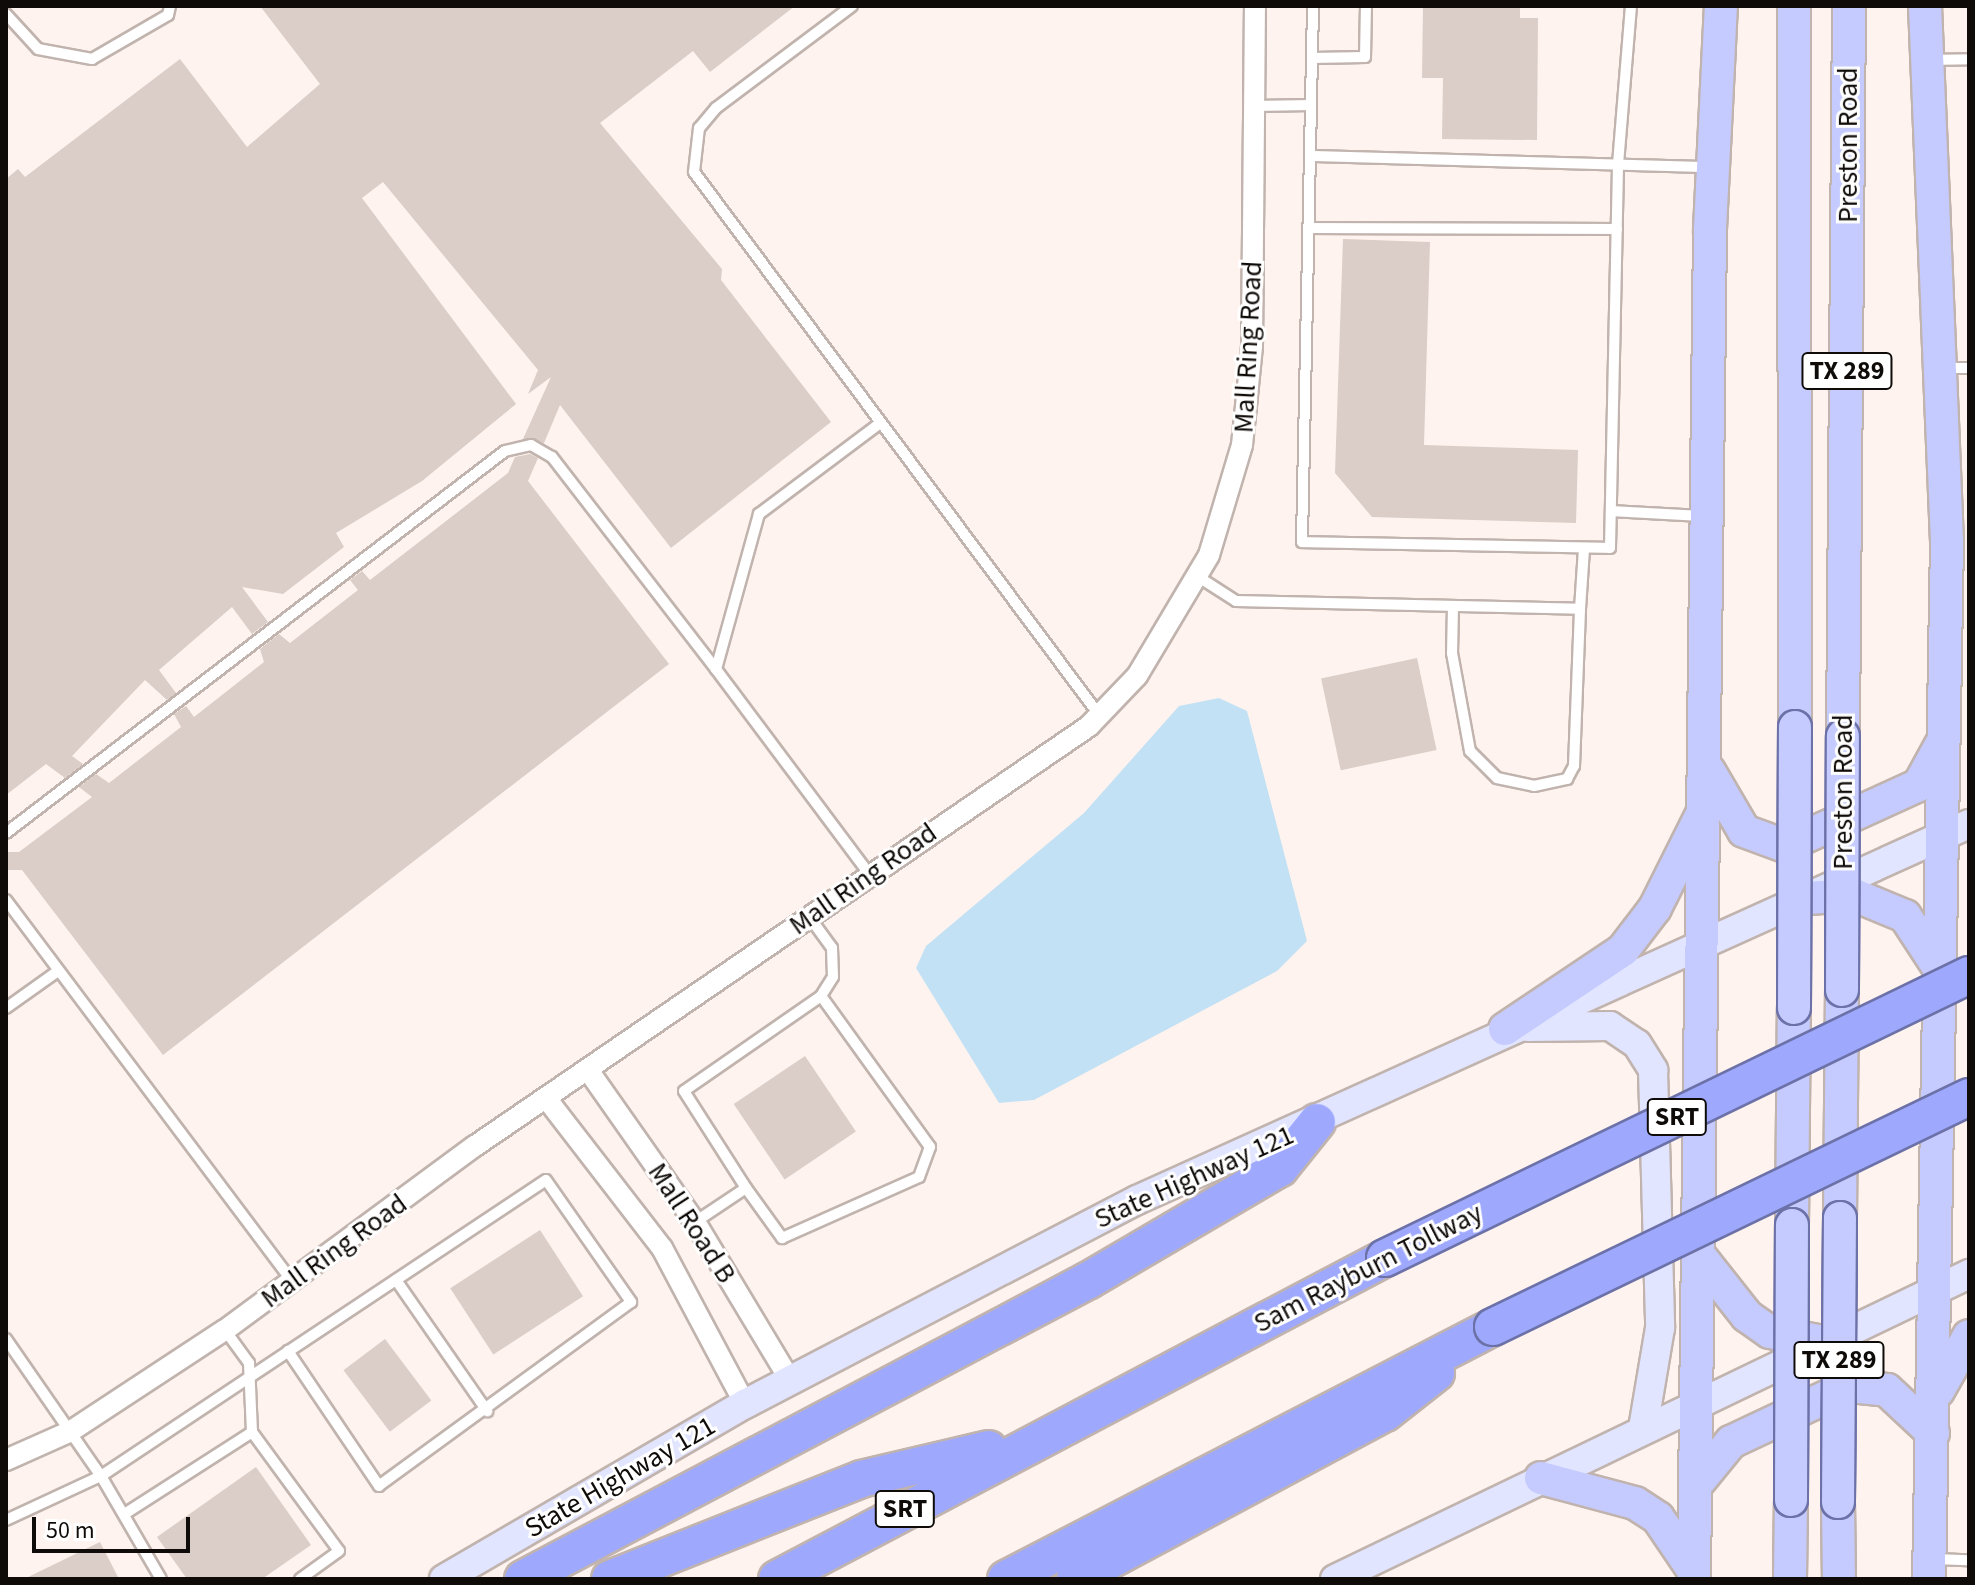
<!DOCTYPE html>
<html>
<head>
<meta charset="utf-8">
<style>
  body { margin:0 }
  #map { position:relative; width:1975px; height:1585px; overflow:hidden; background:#fef3ee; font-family:"Source Sans 3",sans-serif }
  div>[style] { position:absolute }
  .water>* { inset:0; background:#c3e1f4 }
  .building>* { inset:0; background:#dbcdc7; transform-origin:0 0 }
  .roads { filter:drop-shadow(2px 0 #c1b3ad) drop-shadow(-2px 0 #c1b3ad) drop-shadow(0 2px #c1b3ad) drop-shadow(0 -2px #c1b3ad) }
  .service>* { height:10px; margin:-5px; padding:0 5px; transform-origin:5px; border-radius:5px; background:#fff }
  .minor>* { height:20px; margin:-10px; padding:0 10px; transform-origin:10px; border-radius:10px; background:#fff }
  .secondary>* { height:28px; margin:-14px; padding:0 14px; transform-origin:14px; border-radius:14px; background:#e2e5ff }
  .primary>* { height:32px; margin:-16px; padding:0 16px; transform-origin:16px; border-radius:16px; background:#c5cbfe }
  .motorway>* { height:36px; margin:-18px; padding:0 18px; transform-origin:18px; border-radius:18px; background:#9ea9fe }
  .bridges { filter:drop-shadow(2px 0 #6c72a8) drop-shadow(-2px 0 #6c72a8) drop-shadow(0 2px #6c72a8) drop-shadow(0 -2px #6c72a8) }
  .primary-bridge>* { height:32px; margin:-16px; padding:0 16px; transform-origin:16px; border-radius:16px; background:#c5cbfe }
  .motorway-bridge>* { height:36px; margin:-18px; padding:0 18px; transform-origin:18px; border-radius:18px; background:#9ea9fe }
  span { translate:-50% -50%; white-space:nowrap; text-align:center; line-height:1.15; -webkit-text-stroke:6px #fff; paint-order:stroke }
  .shield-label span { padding:2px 6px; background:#fff; border:2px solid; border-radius:6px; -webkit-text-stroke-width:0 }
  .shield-label { font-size:26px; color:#0f0b09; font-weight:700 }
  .street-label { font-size:28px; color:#0f0b09 }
  .frame { position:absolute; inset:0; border:8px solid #0f0b09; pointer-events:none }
  .scale { position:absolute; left:32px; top:1517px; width:158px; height:36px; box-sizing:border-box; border:4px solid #0f0b09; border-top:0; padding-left:10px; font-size:24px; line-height:28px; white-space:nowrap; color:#0f0b09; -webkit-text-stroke:6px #fff; paint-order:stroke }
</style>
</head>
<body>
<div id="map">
  <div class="water">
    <i style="clip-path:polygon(1219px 698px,1247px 711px,1307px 941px,1277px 971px,1034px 1100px,999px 1103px,916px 968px,926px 946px,1084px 813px,1179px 706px)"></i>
  </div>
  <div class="building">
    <i style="clip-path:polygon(260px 6px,795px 6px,710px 72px,693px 51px,600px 123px,722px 269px,721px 280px,831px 422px,671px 548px,560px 405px,544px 443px,523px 439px,551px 377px,528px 394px,538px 370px,383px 182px,362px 198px,516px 404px,422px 481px,336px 533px,344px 547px,283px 594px,242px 587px,268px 622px,252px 634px,232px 607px,159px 670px,176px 693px,167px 700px,145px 680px,72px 756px,83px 764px,65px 778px,46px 764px,6px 795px,6px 179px,18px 169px,25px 177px,180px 59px,247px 147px,320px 84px)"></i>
    <i style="clip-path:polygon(1423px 6px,1520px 6px,1520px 18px,1538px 18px,1537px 140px,1442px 139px,1443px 78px,1422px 78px)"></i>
    <i style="clip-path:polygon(1343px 239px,1430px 242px,1424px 445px,1578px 450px,1576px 523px,1372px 517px,1335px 473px)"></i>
    <i style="clip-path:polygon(530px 454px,538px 458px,528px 481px,669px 664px,163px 1055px,22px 870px,6px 870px,6px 852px,19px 852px,92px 797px,79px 787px,96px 774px,109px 783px,181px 727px,174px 714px,186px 706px,194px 717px,264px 662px,260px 649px,279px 634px,290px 643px,358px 590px,350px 580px,362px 571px,370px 580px,508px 473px,515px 457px)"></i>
    <i style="left:1417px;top:658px;width:94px;height:98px;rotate:78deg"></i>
    <i style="left:805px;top:1056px;width:91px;height:86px;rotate:56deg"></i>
    <i style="left:540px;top:1230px;width:79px;height:107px;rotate:57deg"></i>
    <i style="left:385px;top:1339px;width:77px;height:52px;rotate:53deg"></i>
    <i style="clip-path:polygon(256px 1467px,311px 1545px,262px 1579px,187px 1579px,157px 1537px)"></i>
    <i style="clip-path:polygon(100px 1542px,119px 1579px,24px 1579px)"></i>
  </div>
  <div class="roads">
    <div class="service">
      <i style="left:852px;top:6px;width:170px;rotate:143.1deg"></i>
      <i style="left:716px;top:108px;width:26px;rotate:130deg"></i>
      <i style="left:699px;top:128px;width:44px;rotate:96.5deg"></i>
      <i style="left:694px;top:172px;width:679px;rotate:53.27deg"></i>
      <i style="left:1313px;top:6px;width:536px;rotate:91.18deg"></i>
      <i style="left:1302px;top:542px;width:308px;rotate:1.1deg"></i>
      <i style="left:1610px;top:548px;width:384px;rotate:-88.8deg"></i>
      <i style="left:1618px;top:164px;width:159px;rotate:-85.3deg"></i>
      <i style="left:6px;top:14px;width:47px;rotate:47.6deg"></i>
      <i style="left:38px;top:49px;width:55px;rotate:10.5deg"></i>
      <i style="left:92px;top:59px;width:88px;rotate:-30.1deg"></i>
      <i style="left:168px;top:15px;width:9px;rotate:-77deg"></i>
      <i style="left:1312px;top:58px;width:53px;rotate:-1.1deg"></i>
      <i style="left:1365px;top:57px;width:51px;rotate:-88.9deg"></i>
      <i style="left:1930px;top:60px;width:39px;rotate:-1deg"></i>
      <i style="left:1254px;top:106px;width:57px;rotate:-1deg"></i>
      <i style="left:1310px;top:156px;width:397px;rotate:1.6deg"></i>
      <i style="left:1308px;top:228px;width:309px;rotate:0.2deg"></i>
      <i style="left:1943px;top:368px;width:26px"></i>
      <i style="left:1611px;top:511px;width:90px;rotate:3.2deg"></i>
      <i style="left:1197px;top:576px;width:46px;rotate:32.7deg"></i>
      <i style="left:1236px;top:601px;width:344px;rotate:1.3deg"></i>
      <i style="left:1580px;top:609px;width:61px;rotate:-86.2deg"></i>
      <i style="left:1453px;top:606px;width:47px;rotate:91.2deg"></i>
      <i style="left:1452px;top:653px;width:100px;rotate:79.6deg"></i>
      <i style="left:1470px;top:751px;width:38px;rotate:45deg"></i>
      <i style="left:1497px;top:778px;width:38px;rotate:12deg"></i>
      <i style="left:1534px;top:786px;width:34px;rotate:-12deg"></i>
      <i style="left:1567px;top:779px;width:15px;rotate:-62deg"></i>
      <i style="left:1574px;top:766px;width:157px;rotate:-87.8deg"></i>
      <i style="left:6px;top:833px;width:628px;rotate:-37.44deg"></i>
      <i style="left:505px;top:451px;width:27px;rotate:-13deg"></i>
      <i style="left:531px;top:445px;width:24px;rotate:30deg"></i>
      <i style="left:552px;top:457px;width:268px;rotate:52.3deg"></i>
      <i style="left:867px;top:871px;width:252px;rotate:-126.8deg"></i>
      <i style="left:716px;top:669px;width:161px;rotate:-74.5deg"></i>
      <i style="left:759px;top:514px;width:150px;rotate:-36.9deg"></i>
      <i style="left:6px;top:900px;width:476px;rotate:53.1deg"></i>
      <i style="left:6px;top:1008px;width:64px;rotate:-35.4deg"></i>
      <i style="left:746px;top:1188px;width:115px;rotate:-122.6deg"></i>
      <i style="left:684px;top:1091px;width:167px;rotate:-34.7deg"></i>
      <i style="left:821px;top:996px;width:22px;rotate:-58deg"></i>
      <i style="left:833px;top:977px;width:29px;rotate:-92deg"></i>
      <i style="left:832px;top:948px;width:39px;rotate:-126deg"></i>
      <i style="left:695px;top:1222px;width:61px;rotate:-33.7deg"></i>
      <i style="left:746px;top:1188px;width:62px;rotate:54.2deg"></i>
      <i style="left:782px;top:1238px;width:150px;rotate:-24deg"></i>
      <i style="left:919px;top:1177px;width:32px;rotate:-70deg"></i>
      <i style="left:930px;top:1147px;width:186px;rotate:-125.8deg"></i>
      <i style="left:396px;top:1280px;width:160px;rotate:55.2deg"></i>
      <i style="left:225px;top:1330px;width:41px;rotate:54deg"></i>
      <i style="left:249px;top:1363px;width:69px;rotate:87.5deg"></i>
      <i style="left:252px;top:1432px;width:147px;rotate:53.8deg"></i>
      <i style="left:339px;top:1551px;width:48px;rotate:144.3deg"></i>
      <i style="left:6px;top:1339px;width:167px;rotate:55.3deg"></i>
      <i style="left:101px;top:1476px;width:119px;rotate:59.8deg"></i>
      <i style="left:126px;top:1513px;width:150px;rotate:-32.7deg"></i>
      <i style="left:6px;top:1520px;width:105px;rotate:-24.9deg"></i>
      <i style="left:101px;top:1476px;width:534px;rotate:-33.63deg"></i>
      <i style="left:546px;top:1180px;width:149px;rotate:55.1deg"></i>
      <i style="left:631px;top:1302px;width:312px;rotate:143.9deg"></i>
      <i style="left:379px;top:1486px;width:163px;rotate:-124deg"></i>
      <i style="left:1933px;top:1559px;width:36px;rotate:2deg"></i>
    </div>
    <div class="minor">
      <i style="left:588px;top:1070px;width:186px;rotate:54.9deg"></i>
      <i style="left:695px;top:1222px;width:184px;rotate:59deg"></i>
      <i style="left:546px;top:1098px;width:190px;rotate:52.3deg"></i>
      <i style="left:662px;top:1248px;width:177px;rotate:62deg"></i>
      <i style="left:6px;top:1460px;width:71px;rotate:-24deg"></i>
      <i style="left:71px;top:1431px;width:184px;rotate:-33.3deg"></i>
      <i style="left:225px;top:1330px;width:310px;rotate:-36.4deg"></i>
      <i style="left:475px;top:1146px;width:744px;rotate:-34.37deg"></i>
      <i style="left:1089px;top:726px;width:69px;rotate:-46.2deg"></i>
      <i style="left:1137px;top:676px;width:141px;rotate:-59.2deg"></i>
      <i style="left:1209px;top:555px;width:115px;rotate:-73.3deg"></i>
      <i style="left:1242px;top:445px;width:100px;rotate:-84.2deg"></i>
      <i style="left:1252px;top:346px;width:340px;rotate:-89.5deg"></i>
    </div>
    <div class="secondary">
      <i style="left:1528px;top:1027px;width:82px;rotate:-0.7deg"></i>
      <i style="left:1610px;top:1026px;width:32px;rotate:34deg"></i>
      <i style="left:1637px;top:1044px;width:31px;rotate:58deg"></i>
      <i style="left:1653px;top:1070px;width:258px;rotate:88.4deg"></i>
      <i style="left:1660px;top:1328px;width:102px;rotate:99.6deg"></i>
      <i style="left:444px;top:1579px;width:348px;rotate:-30.2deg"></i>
      <i style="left:745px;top:1404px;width:442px;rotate:-27.5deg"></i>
      <i style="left:1137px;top:1200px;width:913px;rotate:-24.32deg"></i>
      <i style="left:1335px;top:1579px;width:704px;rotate:-25.69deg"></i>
    </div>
    <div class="primary">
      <i style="left:1794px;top:6px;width:721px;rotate:89.92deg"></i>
      <i style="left:1925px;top:6px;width:535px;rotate:87.65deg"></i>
      <i style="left:1947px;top:541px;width:1038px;rotate:90.99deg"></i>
      <i style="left:1843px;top:736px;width:730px;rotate:-89.53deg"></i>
      <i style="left:1709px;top:771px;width:69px;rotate:59.7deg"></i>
      <i style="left:1744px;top:831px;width:44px;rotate:20.1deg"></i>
      <i style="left:1785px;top:846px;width:147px;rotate:-24.5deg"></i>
      <i style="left:1919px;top:785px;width:48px;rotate:-61.3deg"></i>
      <i style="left:1808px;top:898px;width:46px;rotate:-3.7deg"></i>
      <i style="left:1854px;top:895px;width:55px;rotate:22.4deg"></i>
      <i style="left:1905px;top:916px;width:66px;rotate:56.8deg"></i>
      <i style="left:1505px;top:1029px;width:142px;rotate:-33.8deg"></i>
      <i style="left:1623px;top:950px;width:53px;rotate:-52.7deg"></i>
      <i style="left:1655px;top:908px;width:107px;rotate:-63.4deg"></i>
      <i style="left:1840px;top:1218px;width:228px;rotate:-89.5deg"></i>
      <i style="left:1792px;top:1225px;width:217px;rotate:-89.5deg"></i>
      <i style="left:1698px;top:1254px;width:79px;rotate:51.7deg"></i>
      <i style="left:1747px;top:1316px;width:28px;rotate:35deg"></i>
      <i style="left:1770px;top:1332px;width:54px;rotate:10.7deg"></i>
      <i style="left:1938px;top:1391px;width:63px;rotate:-60.6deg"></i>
      <i style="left:1541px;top:1478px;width:97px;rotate:14.9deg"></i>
      <i style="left:1635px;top:1503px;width:27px;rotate:33deg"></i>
      <i style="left:1658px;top:1518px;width:64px;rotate:55.8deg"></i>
      <i style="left:1695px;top:1486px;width:57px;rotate:-50.7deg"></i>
      <i style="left:1731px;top:1442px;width:132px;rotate:-25.2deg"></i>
      <i style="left:1850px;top:1386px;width:37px;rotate:6deg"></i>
      <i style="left:1887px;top:1390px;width:63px;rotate:43.1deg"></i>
      <i style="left:1838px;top:1502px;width:77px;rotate:89.3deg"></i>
      <i style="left:1694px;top:1579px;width:1350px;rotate:-89.32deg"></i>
      <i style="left:1710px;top:229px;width:223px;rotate:-87.2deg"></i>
      <i style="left:1790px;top:1579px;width:79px;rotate:-89.3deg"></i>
    </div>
    <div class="motorway">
      <i style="left:523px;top:1579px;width:640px;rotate:-27.85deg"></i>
      <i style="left:1089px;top:1280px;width:221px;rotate:-30.4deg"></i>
      <i style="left:1280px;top:1168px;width:59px;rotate:-51.2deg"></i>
      <i style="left:610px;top:1579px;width:270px;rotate:-21.7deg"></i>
      <i style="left:861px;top:1479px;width:131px;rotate:-13.2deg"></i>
      <i style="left:777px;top:1579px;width:688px;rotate:-27.83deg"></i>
      <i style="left:1006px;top:1579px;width:548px;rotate:-27.36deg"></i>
      <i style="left:1075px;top:1579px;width:352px;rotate:-28.2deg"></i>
      <i style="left:1385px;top:1413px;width:65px;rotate:-38.1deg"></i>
    </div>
  </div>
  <div class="bridges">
    <div class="primary-bridge">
      <i style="left:1842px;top:990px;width:254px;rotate:-89.8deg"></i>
      <i style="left:1794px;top:1008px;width:281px;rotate:-89.8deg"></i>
      <i style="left:1791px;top:1500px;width:275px;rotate:-89.8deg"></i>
      <i style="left:1838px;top:1502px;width:284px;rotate:-89.6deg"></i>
    </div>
    <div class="motorway-bridge">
      <i style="left:1385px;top:1258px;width:649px;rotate:-25.85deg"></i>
      <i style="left:1493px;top:1327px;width:529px;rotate:-25.79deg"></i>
    </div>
  </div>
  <div class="shield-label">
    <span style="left:1847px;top:371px">TX 289</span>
    <span style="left:1677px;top:1117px">SRT</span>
    <span style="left:1839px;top:1360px">TX 289</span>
    <span style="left:905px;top:1509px">SRT</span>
  </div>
  <div class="street-label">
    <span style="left:1848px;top:145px;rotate:-90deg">Preston Road</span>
    <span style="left:1248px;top:347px;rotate:-87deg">Mall Ring Road</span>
    <span style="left:1843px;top:792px;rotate:-90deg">Preston Road</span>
    <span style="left:863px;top:879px;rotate:-35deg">Mall Ring Road</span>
    <span style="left:1194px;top:1177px;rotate:-24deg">State Highway 121</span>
    <span style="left:692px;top:1223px;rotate:57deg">Mall Road B</span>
    <span style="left:334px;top:1251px;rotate:-36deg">Mall Ring Road</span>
    <span style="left:1368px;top:1268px;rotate:-27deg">Sam Rayburn Tollway</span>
    <span style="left:620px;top:1477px;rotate:-30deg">State Highway 121</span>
  </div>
  <div class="frame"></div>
  <div class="scale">50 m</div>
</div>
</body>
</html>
